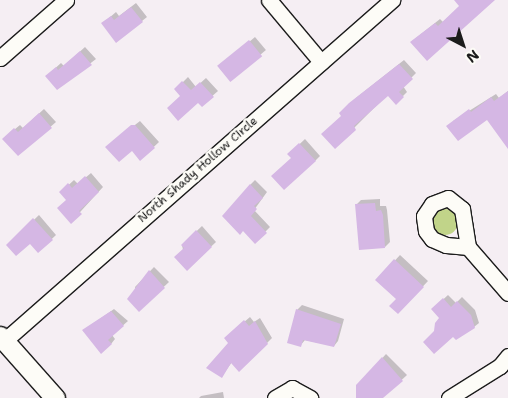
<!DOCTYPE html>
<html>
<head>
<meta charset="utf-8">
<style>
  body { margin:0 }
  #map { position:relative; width:508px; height:398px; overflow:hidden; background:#f5eef3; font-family:"Shantell Sans",sans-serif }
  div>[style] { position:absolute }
  .green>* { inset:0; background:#c1d489 }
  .round { border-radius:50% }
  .shadow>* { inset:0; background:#0003; transform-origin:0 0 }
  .building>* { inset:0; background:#d5b7e4; transform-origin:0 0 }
  .roads { filter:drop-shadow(1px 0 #1c1c1c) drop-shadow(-1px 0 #1c1c1c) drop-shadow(0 1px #1c1c1c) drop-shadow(0 -1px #1c1c1c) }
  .minor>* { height:15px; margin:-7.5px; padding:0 7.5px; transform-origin:7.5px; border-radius:7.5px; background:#fdfcf7 }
  .tertiary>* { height:19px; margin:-9.5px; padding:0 9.5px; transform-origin:9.5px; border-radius:9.5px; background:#fdfcf7 }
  span { translate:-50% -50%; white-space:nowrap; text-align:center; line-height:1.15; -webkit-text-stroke:5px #fdfcf7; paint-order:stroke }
  .street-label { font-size:12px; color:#1c1c1c }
  .north { position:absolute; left:438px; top:20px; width:50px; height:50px; -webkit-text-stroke:4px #fdfcf7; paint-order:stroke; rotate:140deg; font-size:14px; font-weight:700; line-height:20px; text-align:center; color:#1c1c1c }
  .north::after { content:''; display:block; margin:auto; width:18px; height:22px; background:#1c1c1c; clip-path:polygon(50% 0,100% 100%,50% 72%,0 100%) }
</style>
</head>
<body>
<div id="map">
  <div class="green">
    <i class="round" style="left:432px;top:209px;width:26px;height:26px"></i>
  </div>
  <div class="shadow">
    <i style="clip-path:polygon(460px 0,493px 0,411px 42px,440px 19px,443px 22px,461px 6px)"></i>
    <i style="clip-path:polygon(136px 3px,147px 17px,142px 21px,102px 24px,116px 12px,119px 16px)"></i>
    <i style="left:255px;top:37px;width:17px;height:47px;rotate:50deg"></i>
    <i style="clip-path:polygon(85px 47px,96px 59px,58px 88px,51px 72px,61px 63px,64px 66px)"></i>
    <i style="clip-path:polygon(404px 60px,416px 73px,403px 86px,407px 92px,403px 96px,388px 94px,335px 147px,343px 115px,356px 98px)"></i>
    <i style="clip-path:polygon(188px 77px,196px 87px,206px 78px,218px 91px,202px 105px,198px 101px,182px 96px,176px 89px)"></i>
    <i style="clip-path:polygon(508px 91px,508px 147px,487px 118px,453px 121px,496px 94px,499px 98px)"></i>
    <i style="clip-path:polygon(44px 109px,56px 122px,18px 155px,9px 134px,20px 125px,23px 128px)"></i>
    <i style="clip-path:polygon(140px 121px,159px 142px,141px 159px,132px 149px,112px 143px)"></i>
    <i style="clip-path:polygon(305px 139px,320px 156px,315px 161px,292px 158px,289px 154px)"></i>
    <i style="clip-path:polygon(91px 173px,103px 187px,71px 222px,68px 199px,61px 192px,74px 180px,78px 184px)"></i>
    <i style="clip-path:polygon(255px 180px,267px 192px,254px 210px,270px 227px,255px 242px,243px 230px,250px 185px)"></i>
    <i style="clip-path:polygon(380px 199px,380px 206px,386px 206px,387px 210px,390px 242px,385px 247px,356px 205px,361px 200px)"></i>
    <i style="clip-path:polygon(39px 215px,56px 235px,38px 252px,30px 242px,8px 245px)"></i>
    <i style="clip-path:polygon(202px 226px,216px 242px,187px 269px,182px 245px)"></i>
    <i style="clip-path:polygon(400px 255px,428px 281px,398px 313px,398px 299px,377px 280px)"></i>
    <i style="clip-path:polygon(154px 267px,169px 282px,139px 310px,135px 287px)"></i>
    <i style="clip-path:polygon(448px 295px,456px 303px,462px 297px,475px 310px,479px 323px,474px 327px,453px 336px,435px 332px,441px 318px,433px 309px)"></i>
    <i style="clip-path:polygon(302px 305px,344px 319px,338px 341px,334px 346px,305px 340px,300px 346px,297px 310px)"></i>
    <i style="clip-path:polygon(114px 309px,128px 321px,112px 335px,115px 339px,111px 344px,83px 331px)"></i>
    <i style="clip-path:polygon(250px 317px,254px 322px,260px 318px,272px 338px,246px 364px,232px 362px,222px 376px,230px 334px)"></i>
    <i style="clip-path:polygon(386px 354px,407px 375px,382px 398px,357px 398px,358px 385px)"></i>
    <i style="clip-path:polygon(223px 392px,224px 398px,199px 398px,201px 396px)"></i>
  </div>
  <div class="building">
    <i style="clip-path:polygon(454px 0,495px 0,427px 61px,410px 42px,435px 23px,438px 26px,459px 6px)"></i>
    <i style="clip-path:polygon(131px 7px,143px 22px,116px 43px,101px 23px,111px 16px,114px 20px)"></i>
    <i style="left:249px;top:40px;width:21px;height:41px;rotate:51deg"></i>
    <i style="clip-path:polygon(80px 51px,92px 65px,57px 90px,45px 76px,56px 67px,58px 70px)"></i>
    <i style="clip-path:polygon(399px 64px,413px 79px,399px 92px,404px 97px,396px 105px,388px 96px,354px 126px,356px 130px,335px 149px,321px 134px,341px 116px,339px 113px,349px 103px)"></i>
    <i style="clip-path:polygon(182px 81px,191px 90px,200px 82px,214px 97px,202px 107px,198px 103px,178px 121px,167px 108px,180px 96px,174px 89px)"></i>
    <i style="clip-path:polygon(508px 91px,508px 149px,487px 120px,458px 141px,446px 126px,469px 109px,471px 112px,491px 97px,494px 101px)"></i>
    <i style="clip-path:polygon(39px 113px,52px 128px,18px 156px,2px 139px,14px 128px,18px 132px)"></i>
    <i style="clip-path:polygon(131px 125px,135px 125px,155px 148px,140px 161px,132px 151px,119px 162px,105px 147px)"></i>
    <i style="clip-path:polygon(299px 143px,316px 161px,284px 190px,271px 176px,291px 158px,287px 154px)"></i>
    <i style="clip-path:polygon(85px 176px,99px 192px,79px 211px,82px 214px,71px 224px,57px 208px,66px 200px,59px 192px,68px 183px,72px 188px)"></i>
    <i style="clip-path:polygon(250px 184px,263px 198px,254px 206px,257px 209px,251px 216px,267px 233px,255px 244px,243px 231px,240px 235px,222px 216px)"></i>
    <i style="clip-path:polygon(375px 203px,376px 211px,381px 210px,383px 215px,385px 248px,359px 250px,355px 204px)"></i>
    <i style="clip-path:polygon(33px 218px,53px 240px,38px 253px,30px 244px,16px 256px,6px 245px)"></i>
    <i style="clip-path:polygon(196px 230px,212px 247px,187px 271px,174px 257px,184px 248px,181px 245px)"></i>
    <i style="clip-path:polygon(394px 259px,424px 287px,398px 314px,389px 306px,396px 299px,375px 280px)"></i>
    <i style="clip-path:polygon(149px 270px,165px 288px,139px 312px,127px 299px)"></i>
    <i style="clip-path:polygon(443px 298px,451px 307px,457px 301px,471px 315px,475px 328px,456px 340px,453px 337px,434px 354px,423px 342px,434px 331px,435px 323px,439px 318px,431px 309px)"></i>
    <i style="clip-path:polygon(296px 309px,341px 324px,334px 347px,303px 340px,301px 347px,287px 343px)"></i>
    <i style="clip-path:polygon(111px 311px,124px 326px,108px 340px,112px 344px,101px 354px,82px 330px)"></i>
    <i style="clip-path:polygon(244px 320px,249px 326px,255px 321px,268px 344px,239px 372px,231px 363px,222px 378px,206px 368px,228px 343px,224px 338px)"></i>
    <i style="clip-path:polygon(382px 357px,403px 381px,383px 398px,356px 398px,356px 385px)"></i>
  </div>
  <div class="roads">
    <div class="minor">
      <i style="left:269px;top:0;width:81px;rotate:50deg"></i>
      <i style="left:0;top:58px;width:88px;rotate:-41.3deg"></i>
      <i style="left:468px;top:247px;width:22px;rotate:-175deg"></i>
      <i style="left:446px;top:245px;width:15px;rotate:-157deg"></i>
      <i style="left:432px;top:239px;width:10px;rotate:-127deg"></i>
      <i style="left:426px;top:231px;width:15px;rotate:-98deg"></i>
      <i style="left:424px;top:216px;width:14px;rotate:-56deg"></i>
      <i style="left:432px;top:204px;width:17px;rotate:-21deg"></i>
      <i style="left:448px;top:198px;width:18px;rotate:38deg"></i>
      <i style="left:462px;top:209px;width:38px;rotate:81deg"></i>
      <i style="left:468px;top:247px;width:61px;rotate:49deg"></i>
      <i style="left:4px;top:341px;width:517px;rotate:-41.31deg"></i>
      <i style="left:275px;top:398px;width:20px;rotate:-30deg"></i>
      <i style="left:292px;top:388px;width:21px;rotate:29deg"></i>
      <i style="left:449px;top:398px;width:60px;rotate:-32.1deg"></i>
      <i style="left:500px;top:366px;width:13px;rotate:-51deg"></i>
    </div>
    <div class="tertiary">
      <i style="left:0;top:336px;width:83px;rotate:48.4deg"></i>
    </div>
  </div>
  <div class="street-label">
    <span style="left:198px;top:170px;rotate:-41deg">North Shady Hollow Circle</span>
  </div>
  <div class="north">N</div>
</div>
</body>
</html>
